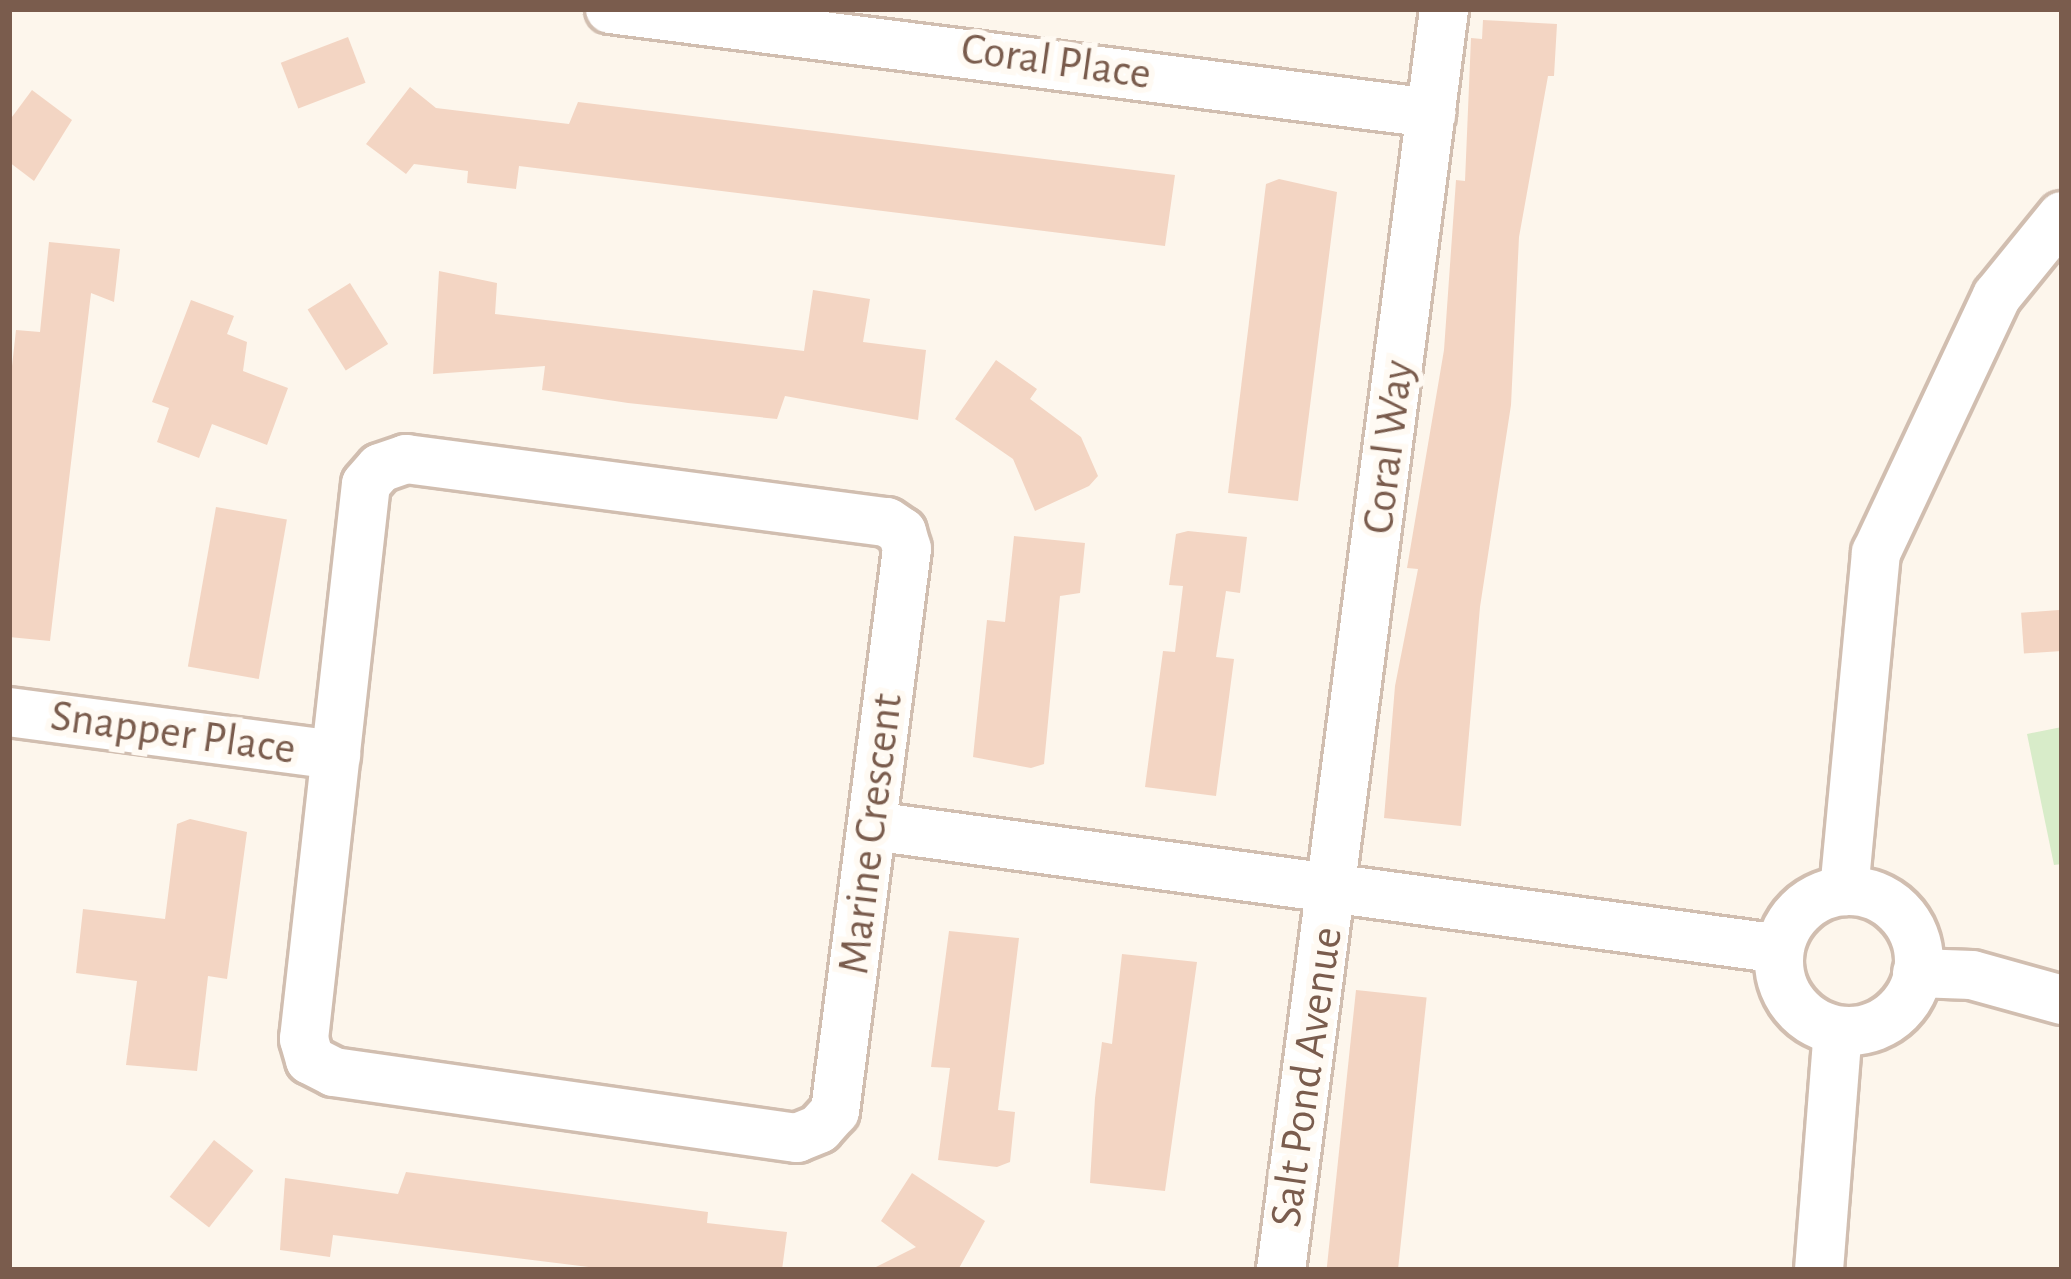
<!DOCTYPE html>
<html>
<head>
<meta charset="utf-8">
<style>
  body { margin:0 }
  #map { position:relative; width:2071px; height:1279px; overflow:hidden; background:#fdf6ec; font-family:"Alegreya Sans",sans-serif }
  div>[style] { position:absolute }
  .green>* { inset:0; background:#d8ecc9 }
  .building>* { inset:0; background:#f3d5c3; transform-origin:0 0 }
  .roads { filter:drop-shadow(3px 0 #d1beb0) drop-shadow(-3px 0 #d1beb0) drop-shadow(0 3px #d1beb0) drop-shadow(0 -3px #d1beb0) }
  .minor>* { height:48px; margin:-24px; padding:0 24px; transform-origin:24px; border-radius:24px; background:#fff }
  .minor>.ring { margin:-24px; padding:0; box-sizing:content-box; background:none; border:48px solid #fff; border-radius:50% }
  span { translate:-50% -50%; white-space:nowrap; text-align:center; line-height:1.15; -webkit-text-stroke:12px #fffaf3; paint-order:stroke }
  .street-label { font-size:45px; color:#7a5c4d }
  .frame { position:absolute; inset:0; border:12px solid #7a5c4d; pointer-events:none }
</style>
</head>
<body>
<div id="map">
  <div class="green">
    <i style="clip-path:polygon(2062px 727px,2062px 864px,2054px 865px,2027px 734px)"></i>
  </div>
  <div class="building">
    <i style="clip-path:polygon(1483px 20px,1557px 24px,1554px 76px,1548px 76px,1519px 237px,1511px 405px,1480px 607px,1461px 826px,1384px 818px,1395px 686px,1418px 569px,1407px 568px,1444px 350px,1456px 180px,1465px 181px,1471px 38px,1482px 39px)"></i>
    <i style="left:348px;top:37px;width:49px;height:72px;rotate:69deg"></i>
    <i style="clip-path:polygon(410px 87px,436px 108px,569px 124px,578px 102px,1175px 175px,1165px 246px,519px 166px,516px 189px,467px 183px,468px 171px,414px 164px,406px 174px,366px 144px)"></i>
    <i style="clip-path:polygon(32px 90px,72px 120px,34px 181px,9px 162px,9px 121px)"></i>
    <i style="clip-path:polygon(1279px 179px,1337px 192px,1298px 501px,1228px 493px,1266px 184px)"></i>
    <i style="clip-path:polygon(49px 242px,120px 249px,114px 302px,91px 293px,50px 641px,9px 637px,9px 393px,16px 330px,40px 332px)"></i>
    <i style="clip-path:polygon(439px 271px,497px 283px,495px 314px,804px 351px,813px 290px,870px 299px,863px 342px,926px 350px,918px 420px,785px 396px,777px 419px,628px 403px,542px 390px,545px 366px,433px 374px)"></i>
    <i style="left:350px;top:283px;width:72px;height:50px;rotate:58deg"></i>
    <i style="clip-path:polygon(191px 300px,234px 316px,227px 334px,247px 342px,243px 371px,288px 388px,267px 445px,212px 424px,199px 458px,157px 442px,169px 408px,152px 402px)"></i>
    <i style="clip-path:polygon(996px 360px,1037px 389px,1030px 399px,1081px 437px,1098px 476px,1089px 486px,1035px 511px,1013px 459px,955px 419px)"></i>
    <i style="left:216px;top:507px;width:72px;height:162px;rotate:10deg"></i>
    <i style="clip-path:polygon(1188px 531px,1247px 537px,1240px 593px,1226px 591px,1216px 657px,1234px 659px,1216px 796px,1145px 787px,1163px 651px,1175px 652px,1183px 586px,1169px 585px,1176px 534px)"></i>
    <i style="clip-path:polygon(1014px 536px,1085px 543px,1080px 593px,1060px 596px,1044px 764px,1031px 768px,973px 757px,987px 620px,1005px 622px)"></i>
    <i style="left:2059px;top:610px;width:41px;height:38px;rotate:86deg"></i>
    <i style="clip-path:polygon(190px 819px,247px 832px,227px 979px,208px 976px,197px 1071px,126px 1065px,137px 981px,76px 973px,83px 909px,165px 919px,177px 824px)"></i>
    <i style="clip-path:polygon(949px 931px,1019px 938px,998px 1110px,1015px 1112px,1010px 1162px,997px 1167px,938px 1160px,950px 1068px,931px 1067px)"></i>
    <i style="clip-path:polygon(1122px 954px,1197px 962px,1165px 1191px,1090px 1183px,1095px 1098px,1102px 1042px,1112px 1044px)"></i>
    <i style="left:1356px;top:990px;width:71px;height:282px;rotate:6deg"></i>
    <i style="left:214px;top:1140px;width:50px;height:72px;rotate:38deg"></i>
    <i style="clip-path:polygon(406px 1172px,708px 1212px,707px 1223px,787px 1232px,782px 1270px,613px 1270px,333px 1235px,330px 1257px,280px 1250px,285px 1178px,398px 1194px)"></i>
    <i style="clip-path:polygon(912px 1173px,985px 1221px,958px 1270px,870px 1270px,916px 1247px,881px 1221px)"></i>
  </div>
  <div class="roads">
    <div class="minor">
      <i style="left:610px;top:9px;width:828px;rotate:7.22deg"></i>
      <i style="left:406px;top:459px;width:485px;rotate:7.5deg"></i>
      <i style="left:887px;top:522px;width:18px;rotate:34deg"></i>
      <i style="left:902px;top:532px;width:18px;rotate:74deg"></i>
      <i style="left:907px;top:549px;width:567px;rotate:97.3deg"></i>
      <i style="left:835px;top:1111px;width:24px;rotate:132deg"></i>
      <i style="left:819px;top:1129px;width:24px;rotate:158deg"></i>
      <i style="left:797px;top:1138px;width:468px;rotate:-171.9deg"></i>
      <i style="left:334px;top:1072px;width:27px;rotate:-153deg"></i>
      <i style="left:310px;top:1060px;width:22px;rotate:-106deg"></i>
      <i style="left:304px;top:1039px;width:558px;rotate:-83.63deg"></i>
      <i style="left:366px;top:484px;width:21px;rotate:-49deg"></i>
      <i style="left:380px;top:468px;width:28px;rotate:-19deg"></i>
      <i style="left:9px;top:712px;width:330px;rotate:7.5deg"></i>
      <i style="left:872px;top:826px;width:916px;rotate:7.71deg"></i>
      <i style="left:1844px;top:891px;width:340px;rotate:-84.6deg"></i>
      <i style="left:1876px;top:553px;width:284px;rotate:-64.8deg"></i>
      <i style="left:1997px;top:296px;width:103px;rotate:-50.9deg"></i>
      <i class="ring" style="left:1779px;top:891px;width:92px;height:92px"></i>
      <i style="left:1917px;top:973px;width:55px;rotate:2.1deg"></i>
      <i style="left:1972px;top:975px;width:93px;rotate:15.5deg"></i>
      <i style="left:1281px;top:1270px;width:1271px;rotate:-82.63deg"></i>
      <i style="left:1819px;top:1270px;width:240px;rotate:-85.5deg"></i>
    </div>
  </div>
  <div class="street-label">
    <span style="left:1056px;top:62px;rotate:8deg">Coral Place</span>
    <span style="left:1389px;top:447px;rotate:-83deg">Coral Way</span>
    <span style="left:173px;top:733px;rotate:8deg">Snapper Place</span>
    <span style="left:871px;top:834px;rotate:-83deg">Marine Crescent</span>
    <span style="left:1307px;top:1077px;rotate:-82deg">Salt Pond Avenue</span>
  </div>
  <div class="frame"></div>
</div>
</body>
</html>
